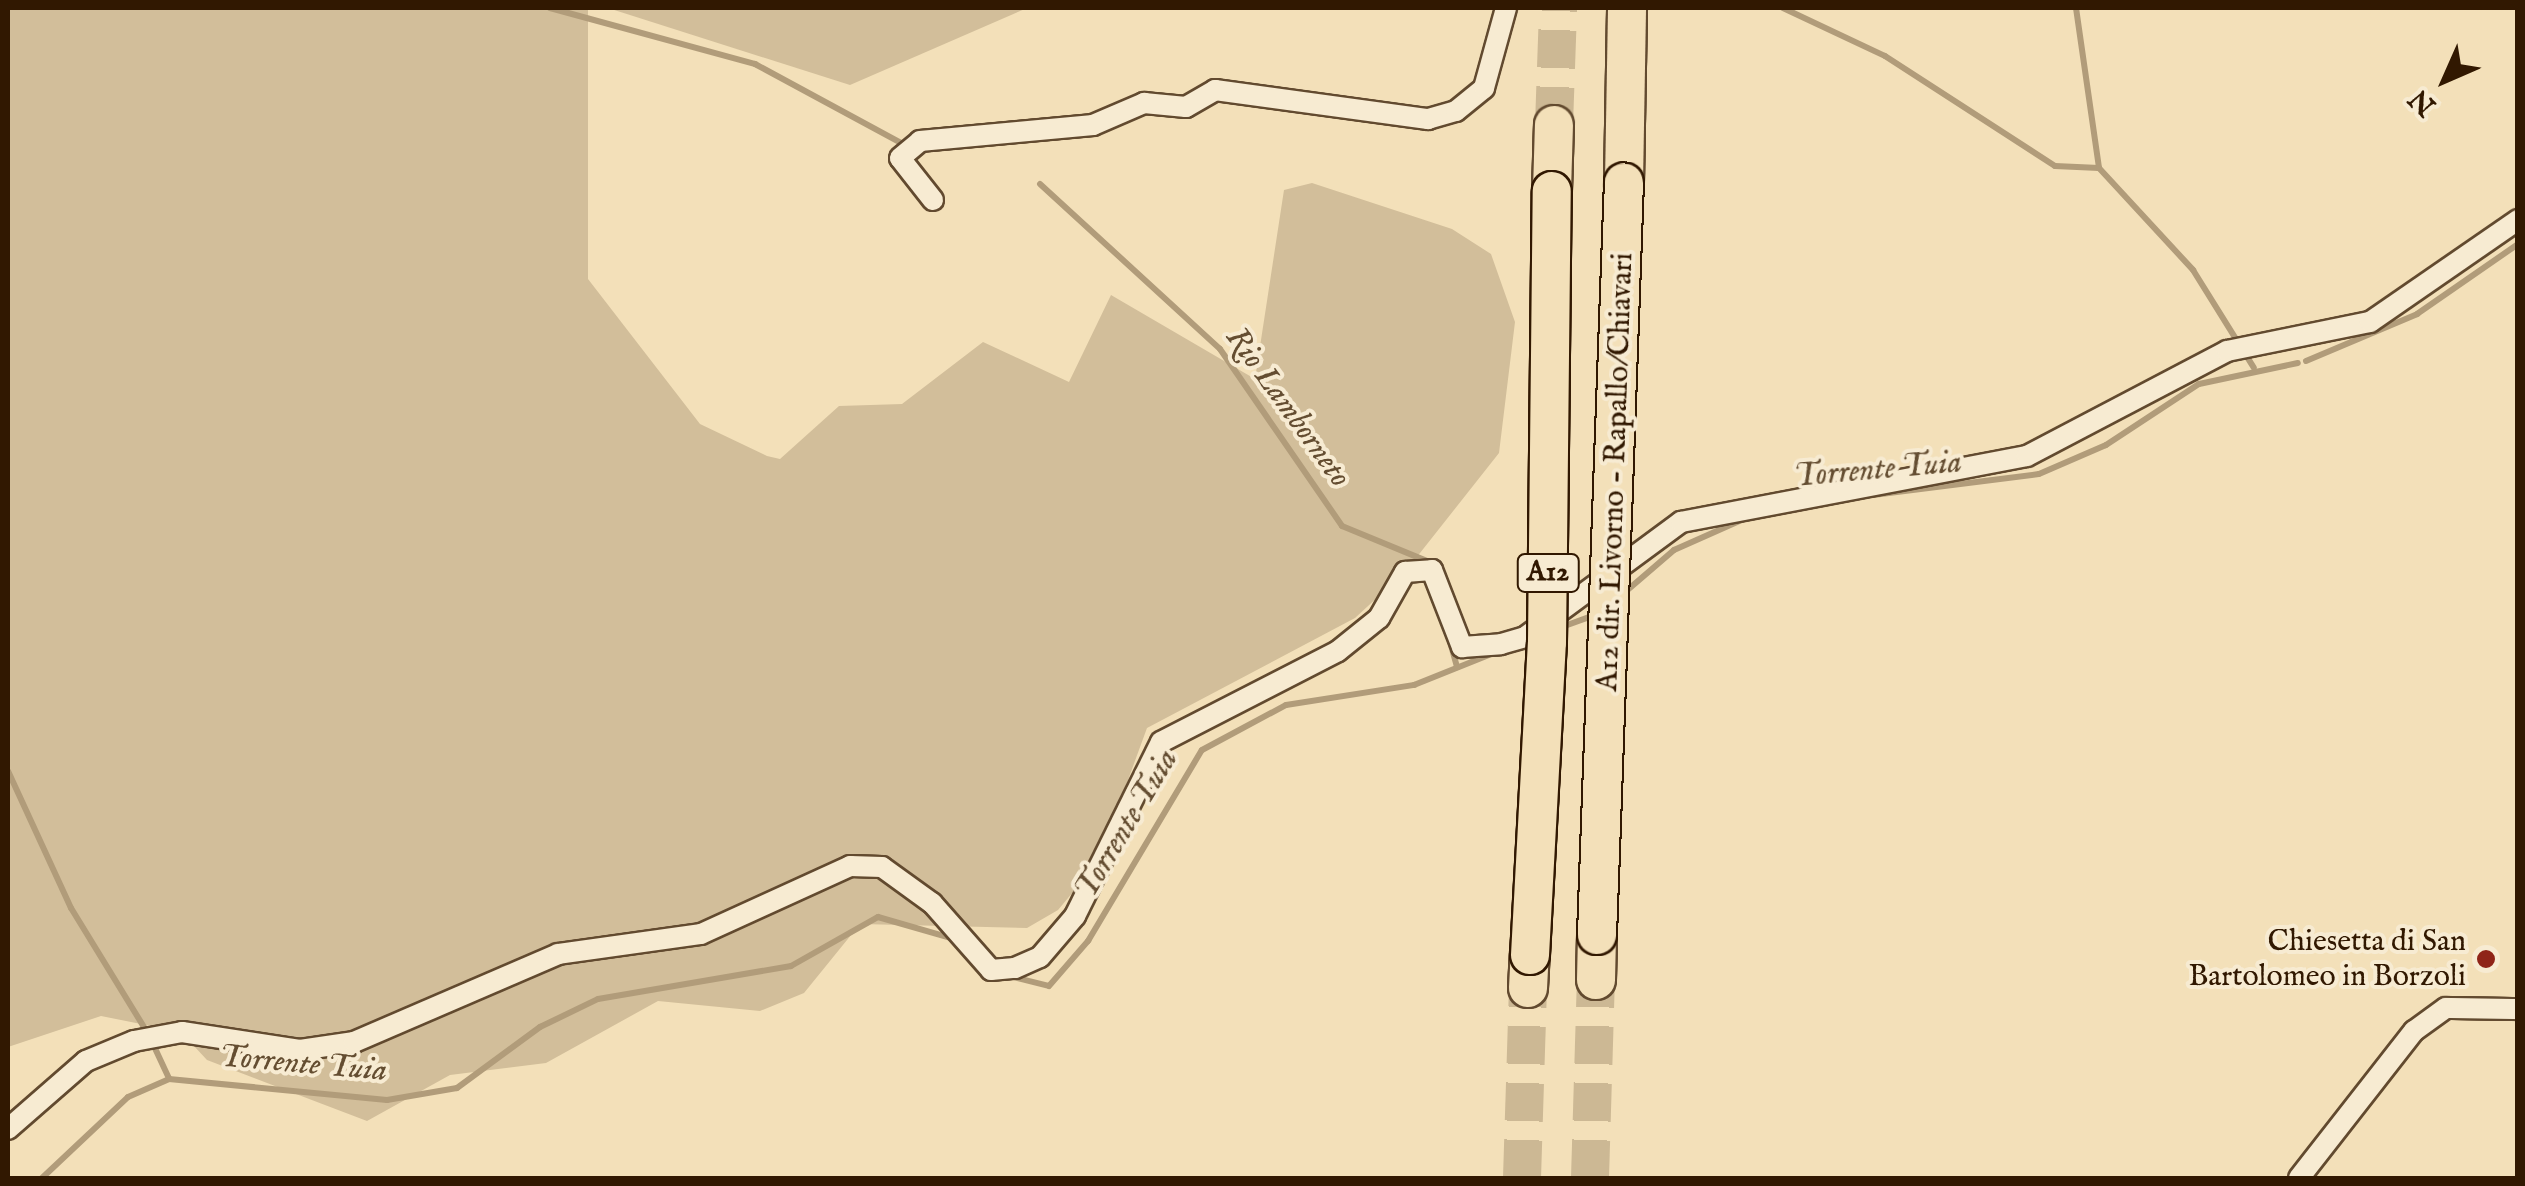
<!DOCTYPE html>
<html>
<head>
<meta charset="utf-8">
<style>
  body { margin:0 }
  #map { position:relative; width:2525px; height:1186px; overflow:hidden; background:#f3e0b9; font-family:"IM FELL English",serif }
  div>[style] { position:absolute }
  .green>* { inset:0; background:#d2be9a }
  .stream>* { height:6px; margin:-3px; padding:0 3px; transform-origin:3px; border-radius:3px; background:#b19c7a }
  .highway-tunnel>* { height:38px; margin-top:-19px; transform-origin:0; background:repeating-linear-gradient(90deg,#ccb894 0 38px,transparent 0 57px) }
  .roads { filter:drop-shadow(2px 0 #624a2f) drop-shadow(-2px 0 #624a2f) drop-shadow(0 2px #624a2f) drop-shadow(0 -2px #624a2f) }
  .street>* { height:20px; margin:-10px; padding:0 10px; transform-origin:10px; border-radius:10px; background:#f7ebd2 }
  .highway>* { height:38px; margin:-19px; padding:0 19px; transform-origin:19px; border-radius:19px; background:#f3e0b9 }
  .bridges { filter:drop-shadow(2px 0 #311801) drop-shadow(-2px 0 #311801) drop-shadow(0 2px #311801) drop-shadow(0 -2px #311801) }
  .highway-bridge>* { height:38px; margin:-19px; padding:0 19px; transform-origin:19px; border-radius:19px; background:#f3e0b9 }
  .dots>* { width:28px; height:28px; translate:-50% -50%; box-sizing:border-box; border:5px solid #f7ebd2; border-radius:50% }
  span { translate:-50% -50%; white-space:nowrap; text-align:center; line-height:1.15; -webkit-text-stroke:8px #f7ebd2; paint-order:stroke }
  .shield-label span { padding:2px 8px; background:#f7ebd2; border:2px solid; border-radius:8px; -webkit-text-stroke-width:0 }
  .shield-label { font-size:28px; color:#311801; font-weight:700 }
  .street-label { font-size:30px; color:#311801 }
  .poi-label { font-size:30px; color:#311801 }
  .right { translate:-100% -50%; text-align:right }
  .water-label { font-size:32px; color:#644d31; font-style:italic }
  .frame { position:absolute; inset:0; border:10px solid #311801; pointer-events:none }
  .north { position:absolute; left:2395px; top:30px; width:100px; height:100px; -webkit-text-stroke:8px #f7ebd2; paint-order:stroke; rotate:225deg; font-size:28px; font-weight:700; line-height:40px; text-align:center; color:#311801 }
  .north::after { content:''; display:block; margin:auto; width:35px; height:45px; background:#311801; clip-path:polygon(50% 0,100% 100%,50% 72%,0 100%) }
</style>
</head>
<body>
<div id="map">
  <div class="green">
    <i style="clip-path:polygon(8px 8px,588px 8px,588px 279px,700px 424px,767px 456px,780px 459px,839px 406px,902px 404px,983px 342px,1069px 382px,1111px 295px,1255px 379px,1284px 190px,1312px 183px,1452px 229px,1491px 254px,1515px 322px,1499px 453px,1405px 572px,1355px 618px,1147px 728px,1098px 862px,1058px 910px,1027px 928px,860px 924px,804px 993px,760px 1011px,658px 1001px,546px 1063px,450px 1075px,367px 1121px,207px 1060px,181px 1032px,101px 1016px,8px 1047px)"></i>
    <i style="clip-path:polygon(608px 8px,1027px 8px,850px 85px)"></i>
  </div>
  <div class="stream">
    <i style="left:550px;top:8px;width:213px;rotate:15.3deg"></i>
    <i style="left:755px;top:64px;width:168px;rotate:28.4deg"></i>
    <i style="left:1783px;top:8px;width:113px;rotate:25.2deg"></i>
    <i style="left:1885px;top:56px;width:202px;rotate:32.9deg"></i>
    <i style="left:2055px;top:166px;width:44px;rotate:2.6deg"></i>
    <i style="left:2076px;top:8px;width:162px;rotate:81.8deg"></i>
    <i style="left:2099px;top:168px;width:139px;rotate:47.3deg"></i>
    <i style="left:2193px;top:270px;width:115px;rotate:58.1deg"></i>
    <i style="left:1040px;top:184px;width:244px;rotate:42.5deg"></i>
    <i style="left:1220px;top:349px;width:215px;rotate:55.4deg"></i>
    <i style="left:1342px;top:526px;width:100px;rotate:22.4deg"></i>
    <i style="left:2306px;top:361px;width:121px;rotate:-22.9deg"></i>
    <i style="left:2417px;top:314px;width:123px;rotate:-34.7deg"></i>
    <i style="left:1873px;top:495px;width:167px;rotate:-7.2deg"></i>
    <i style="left:2039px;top:474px;width:73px;rotate:-23.4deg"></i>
    <i style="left:2106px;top:445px;width:111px;rotate:-33.3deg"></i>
    <i style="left:2199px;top:384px;width:101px;rotate:-12deg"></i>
    <i style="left:1624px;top:593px;width:66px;rotate:-40.7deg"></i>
    <i style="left:1674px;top:550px;width:77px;rotate:-23.9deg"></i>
    <i style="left:1444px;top:620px;width:49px;rotate:74.5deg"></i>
    <i style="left:1559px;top:628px;width:37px;rotate:-20deg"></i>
    <i style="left:8px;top:771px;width:151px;rotate:65.3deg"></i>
    <i style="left:71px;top:908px;width:145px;rotate:58.5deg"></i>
    <i style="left:1005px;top:975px;width:45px;rotate:14deg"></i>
    <i style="left:1049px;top:986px;width:60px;rotate:-49.1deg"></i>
    <i style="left:1088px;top:941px;width:222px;rotate:-59.2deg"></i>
    <i style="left:1202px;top:750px;width:95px;rotate:-28.2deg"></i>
    <i style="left:1286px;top:705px;width:130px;rotate:-8.9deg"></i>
    <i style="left:1414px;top:685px;width:88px;rotate:-21.9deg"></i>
    <i style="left:153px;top:1044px;width:38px;rotate:65deg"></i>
    <i style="left:42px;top:1178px;width:118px;rotate:-43.3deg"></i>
    <i style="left:128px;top:1097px;width:45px;rotate:-23.7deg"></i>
    <i style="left:169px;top:1079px;width:219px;rotate:5.5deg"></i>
    <i style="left:387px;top:1100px;width:71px;rotate:-9.7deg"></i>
    <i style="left:457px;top:1088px;width:103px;rotate:-36.3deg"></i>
    <i style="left:540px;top:1027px;width:64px;rotate:-25.8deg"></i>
    <i style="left:598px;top:999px;width:196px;rotate:-9.7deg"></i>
    <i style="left:791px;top:966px;width:100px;rotate:-29.4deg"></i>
    <i style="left:878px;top:917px;width:79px;rotate:16.1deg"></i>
  </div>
  <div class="highway-tunnel">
    <i style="left:1554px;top:125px;width:117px;rotate:-88deg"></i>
    <i style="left:1522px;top:1178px;width:190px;rotate:-88.2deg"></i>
    <i style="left:1590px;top:1178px;width:198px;rotate:-88.3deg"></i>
  </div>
  <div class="roads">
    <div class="street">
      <i style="left:933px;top:200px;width:53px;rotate:-128.2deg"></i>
      <i style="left:900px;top:158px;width:26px;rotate:-40deg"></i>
      <i style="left:920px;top:141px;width:174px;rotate:-5.3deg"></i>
      <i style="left:1093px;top:125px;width:56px;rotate:-23.3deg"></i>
      <i style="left:1144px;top:103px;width:42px;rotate:5.4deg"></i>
      <i style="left:1186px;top:107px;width:34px;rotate:-30deg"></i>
      <i style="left:1215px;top:90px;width:215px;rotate:7.8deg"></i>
      <i style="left:1428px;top:119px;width:29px;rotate:-16deg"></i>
      <i style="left:1456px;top:111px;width:36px;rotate:-39deg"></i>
      <i style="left:1484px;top:88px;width:83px;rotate:-74.6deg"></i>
      <i style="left:8px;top:1129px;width:103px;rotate:-41.1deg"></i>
      <i style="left:86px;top:1061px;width:52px;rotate:-22.6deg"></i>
      <i style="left:134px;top:1041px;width:49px;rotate:-10.6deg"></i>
      <i style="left:182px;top:1032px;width:119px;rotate:8.7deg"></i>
      <i style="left:300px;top:1050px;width:55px;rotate:-8.4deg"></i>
      <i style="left:354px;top:1042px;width:222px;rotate:-23.3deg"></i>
      <i style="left:558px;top:954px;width:144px;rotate:-8deg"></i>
      <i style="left:701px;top:934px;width:164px;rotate:-24.5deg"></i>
      <i style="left:850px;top:866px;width:32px;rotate:2deg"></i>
      <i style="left:882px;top:867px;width:62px;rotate:35.8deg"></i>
      <i style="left:932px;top:903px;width:89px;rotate:48.6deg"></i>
      <i style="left:991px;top:970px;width:24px;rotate:-5deg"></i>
      <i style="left:1015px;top:968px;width:27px;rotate:-24deg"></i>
      <i style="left:1040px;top:957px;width:54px;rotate:-49.5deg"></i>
      <i style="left:1075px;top:916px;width:194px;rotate:-63.7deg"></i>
      <i style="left:1161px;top:742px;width:199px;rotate:-27.2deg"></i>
      <i style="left:1338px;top:651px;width:53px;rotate:-38.8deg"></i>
      <i style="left:1379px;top:618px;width:53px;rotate:-60.5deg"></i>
      <i style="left:1405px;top:572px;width:27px;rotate:-4deg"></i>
      <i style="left:1432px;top:570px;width:83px;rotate:68.7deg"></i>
      <i style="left:1462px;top:647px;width:39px;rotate:-4deg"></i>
      <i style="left:1501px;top:644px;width:25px;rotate:-16deg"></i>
      <i style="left:1525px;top:637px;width:194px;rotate:-36.4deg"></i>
      <i style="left:1681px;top:522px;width:352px;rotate:-10.8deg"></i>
      <i style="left:2027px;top:456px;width:226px;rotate:-27.7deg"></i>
      <i style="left:2227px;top:351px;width:146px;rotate:-11.5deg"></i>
      <i style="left:2370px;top:322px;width:180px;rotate:-34.6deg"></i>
      <i style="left:2299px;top:1178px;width:187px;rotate:-52deg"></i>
      <i style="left:2414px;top:1031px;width:39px;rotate:-36deg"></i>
      <i style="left:2446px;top:1008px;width:72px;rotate:0.8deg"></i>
    </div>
    <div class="highway">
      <i style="left:1624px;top:182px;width:174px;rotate:-89deg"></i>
      <i style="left:1552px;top:191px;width:66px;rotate:-88.3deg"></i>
      <i style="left:1596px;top:980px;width:45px;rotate:-88.7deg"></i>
      <i style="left:1528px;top:988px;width:33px;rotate:-87deg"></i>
    </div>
  </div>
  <div class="bridges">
    <div class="highway-bridge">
      <i style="left:1597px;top:935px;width:753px;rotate:-87.95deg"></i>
      <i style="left:1530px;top:955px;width:313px;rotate:-86.9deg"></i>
      <i style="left:1547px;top:642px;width:451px;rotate:-89.4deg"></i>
    </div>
  </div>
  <div class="dots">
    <i style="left:2486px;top:959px;background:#8f2418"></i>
  </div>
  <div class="shield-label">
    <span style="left:1548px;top:573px">A12</span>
  </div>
  <div class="street-label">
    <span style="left:1616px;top:472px;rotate:-88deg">A12 dir. Livorno - Rapallo/Chiavari</span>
  </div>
  <div class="poi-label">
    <span class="right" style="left:2466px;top:959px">Chiesetta di San<br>Bartolomeo in Borzoli</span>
  </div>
  <div class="water-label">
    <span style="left:1287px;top:408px;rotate:54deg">Rio Lamborneto</span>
    <span style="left:1878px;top:471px;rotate:-5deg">Torrente Tuia</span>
    <span style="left:1128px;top:825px;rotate:-59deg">Torrente Tuia</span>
    <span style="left:303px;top:1065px;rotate:5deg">Torrente Tuia</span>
  </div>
  <div class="frame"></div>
  <div class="north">N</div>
</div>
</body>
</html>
